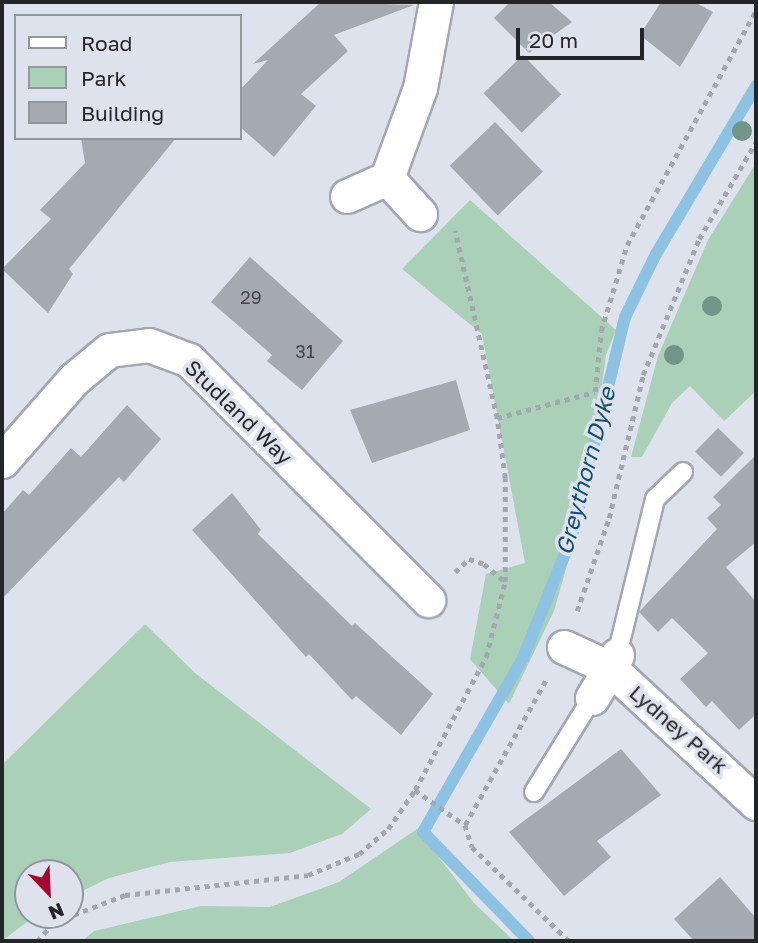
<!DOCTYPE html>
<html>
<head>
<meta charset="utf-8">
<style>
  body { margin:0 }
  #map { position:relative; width:758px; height:943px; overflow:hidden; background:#dee2ec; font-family:"Golos Text",sans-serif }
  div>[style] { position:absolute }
  .green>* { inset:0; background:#aad0b8 }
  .stream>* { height:12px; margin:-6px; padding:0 6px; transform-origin:6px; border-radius:6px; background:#8ec2e2 }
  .building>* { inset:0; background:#a4a9b2; transform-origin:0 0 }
  .path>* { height:4.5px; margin-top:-2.25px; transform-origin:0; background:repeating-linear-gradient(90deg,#a4a7af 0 5px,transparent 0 10px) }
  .roads { filter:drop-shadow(2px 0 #a3a7b1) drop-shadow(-2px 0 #a3a7b1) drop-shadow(0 2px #a3a7b1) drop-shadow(0 -2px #a3a7b1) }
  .service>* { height:18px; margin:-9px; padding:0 9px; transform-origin:9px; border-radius:9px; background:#fff }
  .minor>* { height:33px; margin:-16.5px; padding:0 16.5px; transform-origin:16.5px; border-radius:16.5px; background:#fff }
  .trees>* { width:20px; height:20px; margin:-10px; border-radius:50%; background:#729589 }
  span { translate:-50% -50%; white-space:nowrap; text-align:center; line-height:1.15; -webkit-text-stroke:7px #dee2ec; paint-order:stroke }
  .number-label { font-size:18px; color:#44464b }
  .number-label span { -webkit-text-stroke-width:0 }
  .street-label { font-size:21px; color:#242529 }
  .water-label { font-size:23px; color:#115070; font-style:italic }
  .frame { position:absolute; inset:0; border:4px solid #242529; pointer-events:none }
  .legend { position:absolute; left:14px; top:14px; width:228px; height:126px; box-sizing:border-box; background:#dee2ec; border:2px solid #94969e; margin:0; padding:9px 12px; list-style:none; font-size:21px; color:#242529 }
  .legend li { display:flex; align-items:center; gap:14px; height:35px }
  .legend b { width:35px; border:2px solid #94969e }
  .north { position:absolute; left:14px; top:859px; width:70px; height:70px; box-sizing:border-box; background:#dee2ec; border:2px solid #94969e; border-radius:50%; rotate:157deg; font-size:19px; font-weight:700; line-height:28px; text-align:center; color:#242529 }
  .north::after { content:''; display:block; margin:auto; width:24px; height:32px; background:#a40730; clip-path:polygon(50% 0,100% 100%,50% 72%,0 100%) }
  .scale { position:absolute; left:516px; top:28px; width:128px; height:32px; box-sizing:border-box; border:4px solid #242529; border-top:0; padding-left:9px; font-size:21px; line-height:24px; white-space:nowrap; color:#242529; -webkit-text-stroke:5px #dee2ec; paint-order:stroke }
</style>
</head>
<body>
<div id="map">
  <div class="green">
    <i style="clip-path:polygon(756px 163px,756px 391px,724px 421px,690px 386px,672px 403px,642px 457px,631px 457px,658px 356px,708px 240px)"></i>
    <i style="clip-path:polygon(470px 200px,616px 330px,606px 355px,586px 499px,554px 611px,509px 704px,470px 659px,486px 574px,525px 563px,482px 334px,402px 269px)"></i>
    <i style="clip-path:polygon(145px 624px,195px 673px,371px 809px,342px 834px,290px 853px,170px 862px,109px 878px,70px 897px,70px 873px,28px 873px,28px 915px,36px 915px,2px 941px,2px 765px)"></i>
    <i style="clip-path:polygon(417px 829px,474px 903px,514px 941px,82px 941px,94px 931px,201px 906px,270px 907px,339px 882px)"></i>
  </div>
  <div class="stream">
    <i style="left:529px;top:941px;width:152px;rotate:-134.2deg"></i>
    <i style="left:423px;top:832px;width:201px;rotate:-60.1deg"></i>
    <i style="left:523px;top:658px;width:131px;rotate:-68.1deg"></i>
    <i style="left:572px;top:536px;width:225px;rotate:-76.4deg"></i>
    <i style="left:625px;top:317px;width:70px;rotate:-63.8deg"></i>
    <i style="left:656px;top:254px;width:196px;rotate:-59.2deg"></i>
  </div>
  <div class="building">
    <i style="clip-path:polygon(321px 2px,414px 5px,334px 35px,348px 51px,301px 94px,316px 106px,274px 157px,240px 127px,240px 90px,268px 60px,253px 64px)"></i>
    <i style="clip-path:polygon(510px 2px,549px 2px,572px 22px,529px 53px,494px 18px)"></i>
    <i style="clip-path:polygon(661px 2px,694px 2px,713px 12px,680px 67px,640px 35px)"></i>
    <i style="left:523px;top:55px;width:55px;height:55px;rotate:46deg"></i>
    <i style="left:495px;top:122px;width:69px;height:63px;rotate:46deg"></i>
    <i style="clip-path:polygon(81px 138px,176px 138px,69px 269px,73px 274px,48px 313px,2px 269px,51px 219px,40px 210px,85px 163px)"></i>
    <i style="clip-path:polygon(250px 257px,343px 341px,302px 390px,267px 361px,272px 355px,211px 302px)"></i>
    <i style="clip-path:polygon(456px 380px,470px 430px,372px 463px,350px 410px)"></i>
    <i style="clip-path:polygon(127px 405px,161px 439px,124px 482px,119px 477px,2px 599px,2px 514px,23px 490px,29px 495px,71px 448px,81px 457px)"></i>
    <i style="left:718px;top:428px;width:36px;height:33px;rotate:44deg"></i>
    <i style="clip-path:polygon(756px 455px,756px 542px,726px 567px,756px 602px,756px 714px,739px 730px,712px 701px,706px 707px,680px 679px,708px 653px,672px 618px,658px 632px,639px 612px,717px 529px,707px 518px,721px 505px,713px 497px)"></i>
    <i style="clip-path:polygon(232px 493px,261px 530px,258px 534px,352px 626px,355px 623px,433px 694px,401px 735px,356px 696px,352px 700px,309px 654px,306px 657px,192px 530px)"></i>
    <i style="clip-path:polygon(621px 749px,661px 795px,597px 841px,611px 857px,564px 896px,509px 832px)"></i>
    <i style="clip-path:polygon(720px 877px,756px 918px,756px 941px,694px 941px,674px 919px)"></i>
  </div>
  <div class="path">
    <i style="left:497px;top:418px;width:101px;rotate:-14.9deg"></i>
    <i style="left:595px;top:392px;width:61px;rotate:-84.4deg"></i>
    <i style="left:601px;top:331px;width:90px;rotate:-73.2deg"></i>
    <i style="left:627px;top:245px;width:268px;rotate:-61.2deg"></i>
    <i style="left:455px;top:572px;width:19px;rotate:-43deg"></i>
    <i style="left:469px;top:559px;width:16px;rotate:18deg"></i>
    <i style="left:484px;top:564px;width:26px;rotate:40deg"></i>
    <i style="left:577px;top:611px;width:98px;rotate:-71deg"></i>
    <i style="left:609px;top:518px;width:147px;rotate:-76.6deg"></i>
    <i style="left:643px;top:375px;width:147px;rotate:-67.6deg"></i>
    <i style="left:699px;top:239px;width:113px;rotate:-59.6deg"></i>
    <i style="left:415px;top:790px;width:61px;rotate:35deg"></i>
    <i style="left:465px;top:825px;width:23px;rotate:72deg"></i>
    <i style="left:472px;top:847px;width:135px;rotate:44.1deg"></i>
    <i style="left:465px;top:825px;width:166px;rotate:-60.8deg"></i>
    <i style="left:37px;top:941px;width:26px;rotate:-47deg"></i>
    <i style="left:55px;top:922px;width:75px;rotate:-21.1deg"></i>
    <i style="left:125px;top:895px;width:184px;rotate:-6.2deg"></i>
    <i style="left:308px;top:875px;width:55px;rotate:-22.4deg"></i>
    <i style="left:359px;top:854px;width:38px;rotate:-41deg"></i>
    <i style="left:388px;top:829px;width:47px;rotate:-55.3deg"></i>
    <i style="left:415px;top:790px;width:151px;rotate:-61.9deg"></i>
    <i style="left:486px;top:657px;width:77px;rotate:-75.8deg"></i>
    <i style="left:505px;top:582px;width:104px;rotate:-90deg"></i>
    <i style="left:505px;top:478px;width:61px;rotate:-97.6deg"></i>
    <i style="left:497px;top:418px;width:192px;rotate:-102.7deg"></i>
  </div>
  <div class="roads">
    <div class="service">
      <i style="left:617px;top:655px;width:161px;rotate:-76.3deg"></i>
      <i style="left:655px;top:499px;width:39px;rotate:-44deg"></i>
      <i style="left:534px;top:792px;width:110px;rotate:-58.3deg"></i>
    </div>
    <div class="minor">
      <i style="left:387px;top:178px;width:49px;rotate:47.5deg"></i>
      <i style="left:347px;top:196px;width:44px;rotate:-24.2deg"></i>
      <i style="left:387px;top:178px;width:96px;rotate:-69.9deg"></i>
      <i style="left:420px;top:88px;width:87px;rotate:-79.5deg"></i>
      <i style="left:2px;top:461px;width:109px;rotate:-48.7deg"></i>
      <i style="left:74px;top:379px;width:45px;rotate:-39.6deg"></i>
      <i style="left:109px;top:350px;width:40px;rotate:-7.1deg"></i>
      <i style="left:149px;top:345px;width:43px;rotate:20.6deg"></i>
      <i style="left:189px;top:360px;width:339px;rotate:45.1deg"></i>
      <i style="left:564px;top:647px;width:51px;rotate:24.5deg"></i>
      <i style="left:610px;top:668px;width:35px;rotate:121deg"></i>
      <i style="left:617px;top:655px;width:15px;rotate:118deg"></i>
      <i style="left:610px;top:668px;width:199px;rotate:42.8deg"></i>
    </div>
  </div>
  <div class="trees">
    <i style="left:742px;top:131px"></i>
    <i style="left:712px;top:306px"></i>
    <i style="left:674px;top:355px"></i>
  </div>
  <div class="number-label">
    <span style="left:251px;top:297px">29</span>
    <span style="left:305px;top:351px">31</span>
  </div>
  <div class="street-label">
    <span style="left:239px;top:412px;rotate:44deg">Studland Way</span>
    <span style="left:679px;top:729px;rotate:41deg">Lydney Park</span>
  </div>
  <div class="water-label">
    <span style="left:585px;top:471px;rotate:-75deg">Greythorn Dyke</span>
  </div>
  <div class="frame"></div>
  <ul class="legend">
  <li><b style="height:9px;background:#fff"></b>Road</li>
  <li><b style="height:19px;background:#aad0b8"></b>Park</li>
  <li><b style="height:19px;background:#a4a9b2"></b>Building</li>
  </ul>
  <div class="north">N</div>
  <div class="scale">20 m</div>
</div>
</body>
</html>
